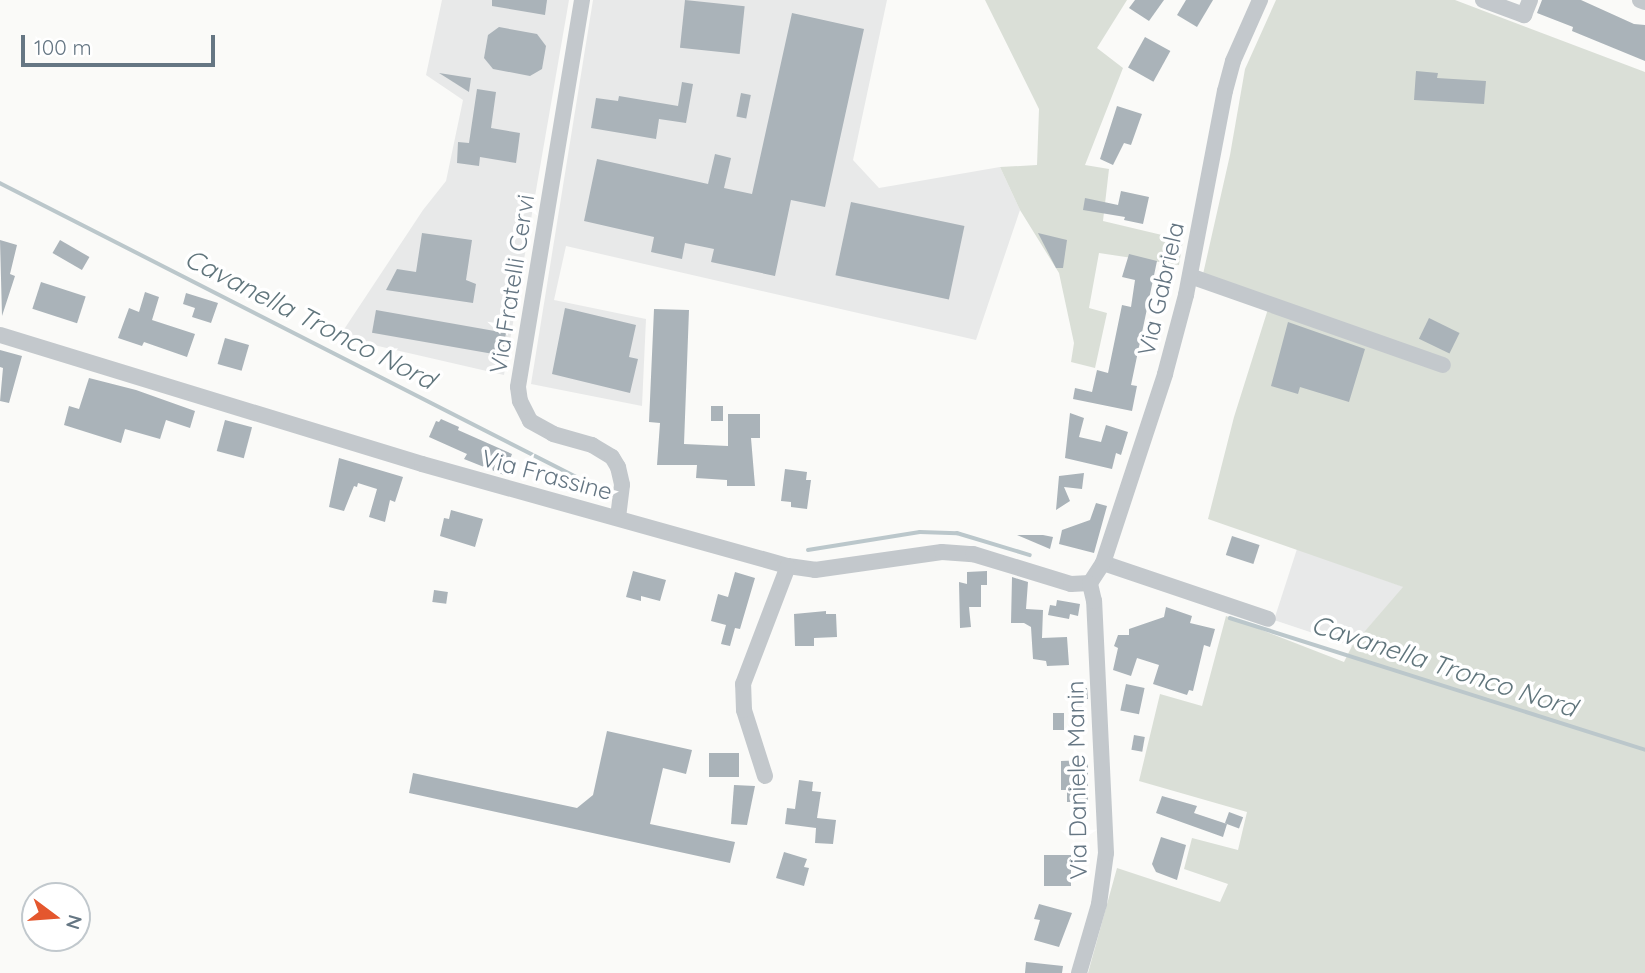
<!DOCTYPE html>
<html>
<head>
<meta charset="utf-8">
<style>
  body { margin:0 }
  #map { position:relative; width:1645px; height:973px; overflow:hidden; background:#fafaf8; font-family:Quicksand,sans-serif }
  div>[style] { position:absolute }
  .built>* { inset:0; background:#e8e9e9 }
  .green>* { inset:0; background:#dadfd7 }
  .stream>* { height:3.5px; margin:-1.75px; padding:0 1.75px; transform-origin:1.75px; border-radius:1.75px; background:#bbc7cb }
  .building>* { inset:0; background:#aab3b9; transform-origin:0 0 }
  .minor>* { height:16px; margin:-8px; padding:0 8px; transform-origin:8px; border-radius:8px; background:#c3c8cc }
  span { translate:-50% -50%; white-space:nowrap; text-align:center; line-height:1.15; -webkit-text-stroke:7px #fff; paint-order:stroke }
  .street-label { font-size:24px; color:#657683 }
  .water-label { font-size:26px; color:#60757c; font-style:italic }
  .north { position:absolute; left:21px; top:882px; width:70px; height:70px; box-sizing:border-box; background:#fff; border:2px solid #c1c8cd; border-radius:50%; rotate:106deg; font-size:19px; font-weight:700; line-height:28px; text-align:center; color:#657683 }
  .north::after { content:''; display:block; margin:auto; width:24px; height:32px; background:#e4572e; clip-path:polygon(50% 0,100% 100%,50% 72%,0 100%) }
  .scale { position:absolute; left:21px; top:35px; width:194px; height:32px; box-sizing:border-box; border:4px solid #657683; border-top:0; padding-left:9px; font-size:21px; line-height:24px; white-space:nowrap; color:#657683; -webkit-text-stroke:5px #fff; paint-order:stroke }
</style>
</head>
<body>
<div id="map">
  <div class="built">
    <i style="clip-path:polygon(442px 0,569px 0,504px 375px,339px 337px,423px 210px,446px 181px,463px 100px,426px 75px)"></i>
    <i style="clip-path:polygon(593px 0,887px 0,853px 160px,879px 188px,1000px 167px,1020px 210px,976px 340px,566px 246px,554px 300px,646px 319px,642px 406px,531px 384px)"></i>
    <i style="clip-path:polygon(1297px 549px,1404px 587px,1352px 646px,1274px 620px)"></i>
  </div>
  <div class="green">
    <i style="clip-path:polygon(985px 0,1127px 0,1097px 48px,1123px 68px,1085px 165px,1109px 169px,1103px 221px,1183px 240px,1179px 265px,1099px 253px,1089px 308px,1107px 313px,1095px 368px,1071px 362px,1074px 343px,1059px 273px,1020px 210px,1000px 167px,1037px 165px,1039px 109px)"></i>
    <i style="clip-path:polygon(1276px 0,1455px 0,1645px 72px,1645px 973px,1088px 973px,1117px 868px,1220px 902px,1228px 884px,1184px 869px,1192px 838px,1238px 850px,1247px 812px,1139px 781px,1160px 694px,1202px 706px,1226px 616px,1344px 662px,1352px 646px,1403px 587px,1208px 519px,1234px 417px,1268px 309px,1201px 283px,1230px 155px,1245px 69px)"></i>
  </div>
  <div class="stream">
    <i style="left:0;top:183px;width:676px;rotate:27.02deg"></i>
    <i style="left:808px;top:550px;width:113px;rotate:-9.1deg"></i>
    <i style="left:920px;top:532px;width:37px;rotate:2deg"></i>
    <i style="left:957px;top:533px;width:76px;rotate:16.8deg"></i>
    <i style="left:1230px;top:618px;width:435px;rotate:17.6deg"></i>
  </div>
  <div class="building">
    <i style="clip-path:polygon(492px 0,547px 0,545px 15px,492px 6px)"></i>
    <i style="left:685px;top:0;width:60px;height:48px;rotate:6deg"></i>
    <i style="clip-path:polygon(1135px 0,1164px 0,1149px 21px,1129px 8px)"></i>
    <i style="clip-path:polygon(1186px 0,1213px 0,1197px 27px,1177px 15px)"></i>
    <i style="clip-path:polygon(1542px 0,1581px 0,1634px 24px,1645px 25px,1645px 61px,1572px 31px,1573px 27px,1537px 13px)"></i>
    <i style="clip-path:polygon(792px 13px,864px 29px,825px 207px,791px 200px,775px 276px,711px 262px,714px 249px,685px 243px,682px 259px,651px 252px,654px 237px,584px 221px,597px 159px,708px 184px,715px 154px,731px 158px,724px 188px,752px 194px)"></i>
    <i style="clip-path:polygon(499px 27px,537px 34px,546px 46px,542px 69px,530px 76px,493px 69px,484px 58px,488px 35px)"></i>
    <i style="left:1145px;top:37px;width:29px;height:35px;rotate:29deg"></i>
    <i style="clip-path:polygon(1416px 71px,1438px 73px,1437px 78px,1486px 81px,1484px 104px,1414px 100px)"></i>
    <i style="clip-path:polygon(439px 73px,471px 78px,469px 92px)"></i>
    <i style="clip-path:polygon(682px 82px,693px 84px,686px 123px,659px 119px,656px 139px,591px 128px,596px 98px,618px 101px,619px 96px,678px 106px)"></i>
    <i style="clip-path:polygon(477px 89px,496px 92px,491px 128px,520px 133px,516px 163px,480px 157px,479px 166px,457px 163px,458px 142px,469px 143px)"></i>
    <i style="left:741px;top:93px;width:10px;height:24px;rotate:11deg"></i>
    <i style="clip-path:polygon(1117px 106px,1142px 114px,1131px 145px,1124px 143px,1113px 165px,1100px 159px)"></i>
    <i style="clip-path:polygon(1121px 191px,1149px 197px,1143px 224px,1124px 220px,1125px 217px,1083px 210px,1085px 198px,1118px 205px)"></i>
    <i style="left:851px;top:202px;width:116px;height:75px;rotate:12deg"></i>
    <i style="clip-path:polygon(422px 233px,472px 240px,466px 280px,476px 284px,473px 303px,386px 290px,397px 269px,416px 272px)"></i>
    <i style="clip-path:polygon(1038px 233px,1067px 240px,1063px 268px,1056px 268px)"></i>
    <i style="clip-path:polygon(0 240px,17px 245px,10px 274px,15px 276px,2px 316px)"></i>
    <i style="left:60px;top:240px;width:34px;height:15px;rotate:30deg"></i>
    <i style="clip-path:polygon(1129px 254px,1157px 261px,1131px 385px,1137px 386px,1132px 411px,1073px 399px,1075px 388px,1092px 392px,1097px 370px,1108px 373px,1122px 305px,1131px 307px,1135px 280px,1122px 277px)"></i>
    <i style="left:41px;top:282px;width:47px;height:28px;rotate:18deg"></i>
    <i style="clip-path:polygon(145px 292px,159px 297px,152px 320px,195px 334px,187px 357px,144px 342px,142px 346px,118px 338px,129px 308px,139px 312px)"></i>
    <i style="clip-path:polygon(186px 293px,218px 303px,211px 323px,192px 317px,195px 308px,183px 304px)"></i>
    <i style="clip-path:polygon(565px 308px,636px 325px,629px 357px,638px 359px,630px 393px,552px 374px)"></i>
    <i style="clip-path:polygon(654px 309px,689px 310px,684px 444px,728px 446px,728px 414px,760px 414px,760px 438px,751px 438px,755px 486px,727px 486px,727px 480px,696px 478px,697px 465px,657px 465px,660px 423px,649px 422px)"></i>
    <i style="left:376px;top:310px;width:132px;height:23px;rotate:10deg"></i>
    <i style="left:1429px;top:318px;width:34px;height:23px;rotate:26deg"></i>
    <i style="clip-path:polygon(1288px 322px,1365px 349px,1349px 402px,1300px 387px,1298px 394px,1271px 386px)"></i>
    <i style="left:225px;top:338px;width:25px;height:27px;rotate:16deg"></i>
    <i style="clip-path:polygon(0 350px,22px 356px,9px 403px,0 401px,3px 368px,0 367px)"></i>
    <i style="clip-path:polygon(89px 378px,136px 390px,195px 411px,190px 428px,166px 420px,160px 439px,125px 429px,121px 443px,64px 425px,69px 406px,79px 409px)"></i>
    <i style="left:711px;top:406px;width:12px;height:15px"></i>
    <i style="clip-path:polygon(1070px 413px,1084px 418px,1079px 437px,1101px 442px,1106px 425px,1128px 432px,1121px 455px,1116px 453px,1112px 469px,1065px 458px)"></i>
    <i style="clip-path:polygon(441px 419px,459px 427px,458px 430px,512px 454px,504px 475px,464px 459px,467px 454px,429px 437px,436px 421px,439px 422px)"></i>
    <i style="left:225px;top:420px;width:28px;height:32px;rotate:15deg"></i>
    <i style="clip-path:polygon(339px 458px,403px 477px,395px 502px,390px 500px,385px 522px,369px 517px,377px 489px,358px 483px,357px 487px,354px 486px,344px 511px,329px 507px)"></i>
    <i style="clip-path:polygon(785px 469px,807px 472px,806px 480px,811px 480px,807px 509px,791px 507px,791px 502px,781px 501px)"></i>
    <i style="clip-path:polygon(1084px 473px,1082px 489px,1064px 487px,1070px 501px,1056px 510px,1059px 476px)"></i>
    <i style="clip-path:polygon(1096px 503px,1107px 506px,1094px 553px,1059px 544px,1062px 530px,1090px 520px)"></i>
    <i style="clip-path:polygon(451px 510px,483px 519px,475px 547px,440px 536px,444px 518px,449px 519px)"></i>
    <i style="clip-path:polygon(1017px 535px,1043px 535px,1053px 537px,1050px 549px)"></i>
    <i style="left:1232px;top:536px;width:29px;height:20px;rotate:18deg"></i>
    <i style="clip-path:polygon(633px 571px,666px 580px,660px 601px,641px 596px,641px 601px,626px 597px)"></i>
    <i style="clip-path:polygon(987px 571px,987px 585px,981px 585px,981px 607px,969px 607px,971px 627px,960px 628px,959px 582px,967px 584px,967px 572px)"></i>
    <i style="clip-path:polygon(735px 572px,755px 578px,740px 629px,735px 628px,730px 646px,721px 644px,726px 625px,711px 621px,718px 594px,728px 597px)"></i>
    <i style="clip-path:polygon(1012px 577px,1028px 582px,1026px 609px,1043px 610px,1042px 638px,1067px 637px,1069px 665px,1047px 666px,1046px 661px,1033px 659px,1031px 627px,1024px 623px,1011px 623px)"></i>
    <i style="left:434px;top:590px;width:14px;height:12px;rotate:8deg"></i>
    <i style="clip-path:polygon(1057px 600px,1080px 604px,1078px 616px,1070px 614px,1069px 619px,1048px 615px,1050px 605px,1056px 606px)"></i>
    <i style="clip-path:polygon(1166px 607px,1192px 616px,1190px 623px,1215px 629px,1210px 647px,1204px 645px,1193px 691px,1189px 690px,1187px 695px,1153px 684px,1159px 665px,1137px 658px,1131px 676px,1113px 670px,1118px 648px,1114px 646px,1118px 635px,1129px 635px,1129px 629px,1164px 617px)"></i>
    <i style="clip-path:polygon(826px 611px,826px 614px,836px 614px,837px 637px,814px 638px,814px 646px,795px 646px,794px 614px)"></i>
    <i style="left:1126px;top:684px;width:19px;height:27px;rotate:12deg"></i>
    <i style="clip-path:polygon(1087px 688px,1088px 699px,1081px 699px,1082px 707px,1070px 708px,1069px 689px)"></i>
    <i style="left:1053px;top:713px;width:11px;height:17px"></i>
    <i style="clip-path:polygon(607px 731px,692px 750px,686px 774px,663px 768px,650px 824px,735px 842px,730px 863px,409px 793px,413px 773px,577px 808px,593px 795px)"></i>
    <i style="left:1134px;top:735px;width:11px;height:15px;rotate:10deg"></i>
    <i style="left:709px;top:753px;width:30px;height:24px"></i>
    <i style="clip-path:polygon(1088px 760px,1088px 802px,1067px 802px,1067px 790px,1061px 790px,1061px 761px)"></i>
    <i style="clip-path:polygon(799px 780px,813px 782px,812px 791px,821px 792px,817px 818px,836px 820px,833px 844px,815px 843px,816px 828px,785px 824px,787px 808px,795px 809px)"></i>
    <i style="clip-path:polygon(734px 785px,755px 786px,747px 825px,731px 824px)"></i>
    <i style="clip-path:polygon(1162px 796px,1197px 806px,1194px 813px,1227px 824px,1223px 837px,1156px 813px)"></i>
    <i style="left:1229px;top:812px;width:15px;height:12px;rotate:20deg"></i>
    <i style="clip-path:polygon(1161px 837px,1186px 845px,1177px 880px,1156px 872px,1152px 864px)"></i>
    <i style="clip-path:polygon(784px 852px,807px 859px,804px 867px,809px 868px,804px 886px,776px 878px)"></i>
    <i style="left:1044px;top:855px;width:27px;height:31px"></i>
    <i style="clip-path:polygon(1039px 904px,1072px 913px,1059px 947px,1034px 940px,1040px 920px,1034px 919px)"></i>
    <i style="clip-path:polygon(1026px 962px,1063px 966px,1062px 973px,1025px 973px)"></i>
  </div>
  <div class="minor">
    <i style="left:582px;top:0;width:392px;rotate:99.4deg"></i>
    <i style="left:518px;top:387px;width:14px;rotate:82deg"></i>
    <i style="left:520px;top:401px;width:22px;rotate:63deg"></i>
    <i style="left:530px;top:421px;width:26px;rotate:29deg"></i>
    <i style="left:553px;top:434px;width:41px;rotate:15.8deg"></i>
    <i style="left:592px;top:445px;width:23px;rotate:31deg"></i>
    <i style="left:612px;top:457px;width:12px;rotate:59deg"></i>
    <i style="left:618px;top:467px;width:18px;rotate:77deg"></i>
    <i style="left:622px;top:485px;width:32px;rotate:97deg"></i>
    <i style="left:1483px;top:0;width:44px;rotate:20.1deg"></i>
    <i style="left:1524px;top:15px;width:16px;rotate:-68deg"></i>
    <i style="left:1640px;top:0;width:5px;rotate:22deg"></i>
    <i style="left:1190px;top:276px;width:268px;rotate:19.4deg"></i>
    <i style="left:0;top:335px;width:441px;rotate:17deg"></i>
    <i style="left:422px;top:464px;width:380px;rotate:15.6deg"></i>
    <i style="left:788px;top:566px;width:27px;rotate:8deg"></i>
    <i style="left:815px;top:570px;width:128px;rotate:-8.1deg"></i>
    <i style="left:942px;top:552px;width:31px;rotate:4deg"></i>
    <i style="left:973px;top:554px;width:102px;rotate:17deg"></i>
    <i style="left:1071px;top:584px;width:19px;rotate:-3deg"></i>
    <i style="left:1103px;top:563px;width:174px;rotate:18.7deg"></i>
    <i style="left:1090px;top:583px;width:24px;rotate:-57deg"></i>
    <i style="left:1103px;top:563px;width:199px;rotate:-71.8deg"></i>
    <i style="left:1165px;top:374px;width:82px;rotate:-75.1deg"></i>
    <i style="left:1186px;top:295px;width:208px;rotate:-79.2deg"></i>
    <i style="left:1225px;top:91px;width:31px;rotate:-75deg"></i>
    <i style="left:1233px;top:61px;width:67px;rotate:-66.1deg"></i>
    <i style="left:765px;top:776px;width:69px;rotate:-107.7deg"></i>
    <i style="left:744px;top:710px;width:26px;rotate:-92deg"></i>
    <i style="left:743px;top:684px;width:126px;rotate:-69.1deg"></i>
    <i style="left:1079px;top:973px;width:72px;rotate:-73.8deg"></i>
    <i style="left:1099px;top:904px;width:51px;rotate:-82.2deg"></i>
    <i style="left:1106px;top:853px;width:252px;rotate:-92.7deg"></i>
    <i style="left:1094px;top:601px;width:18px;rotate:-103deg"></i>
  </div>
  <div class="street-label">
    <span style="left:512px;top:284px;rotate:-81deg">Via Fratelli Cervi</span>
    <span style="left:1161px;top:289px;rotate:-77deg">Via Gabriela</span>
    <span style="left:547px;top:475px;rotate:15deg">Via Frassine</span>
    <span style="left:1077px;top:780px;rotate:-91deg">Via Daniele Manin</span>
  </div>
  <div class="water-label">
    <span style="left:310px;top:319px;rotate:27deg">Cavanella Tronco Nord</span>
    <span style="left:1444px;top:666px;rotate:18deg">Cavanella Tronco Nord</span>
  </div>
  <div class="north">N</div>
  <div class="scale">100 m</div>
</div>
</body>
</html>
